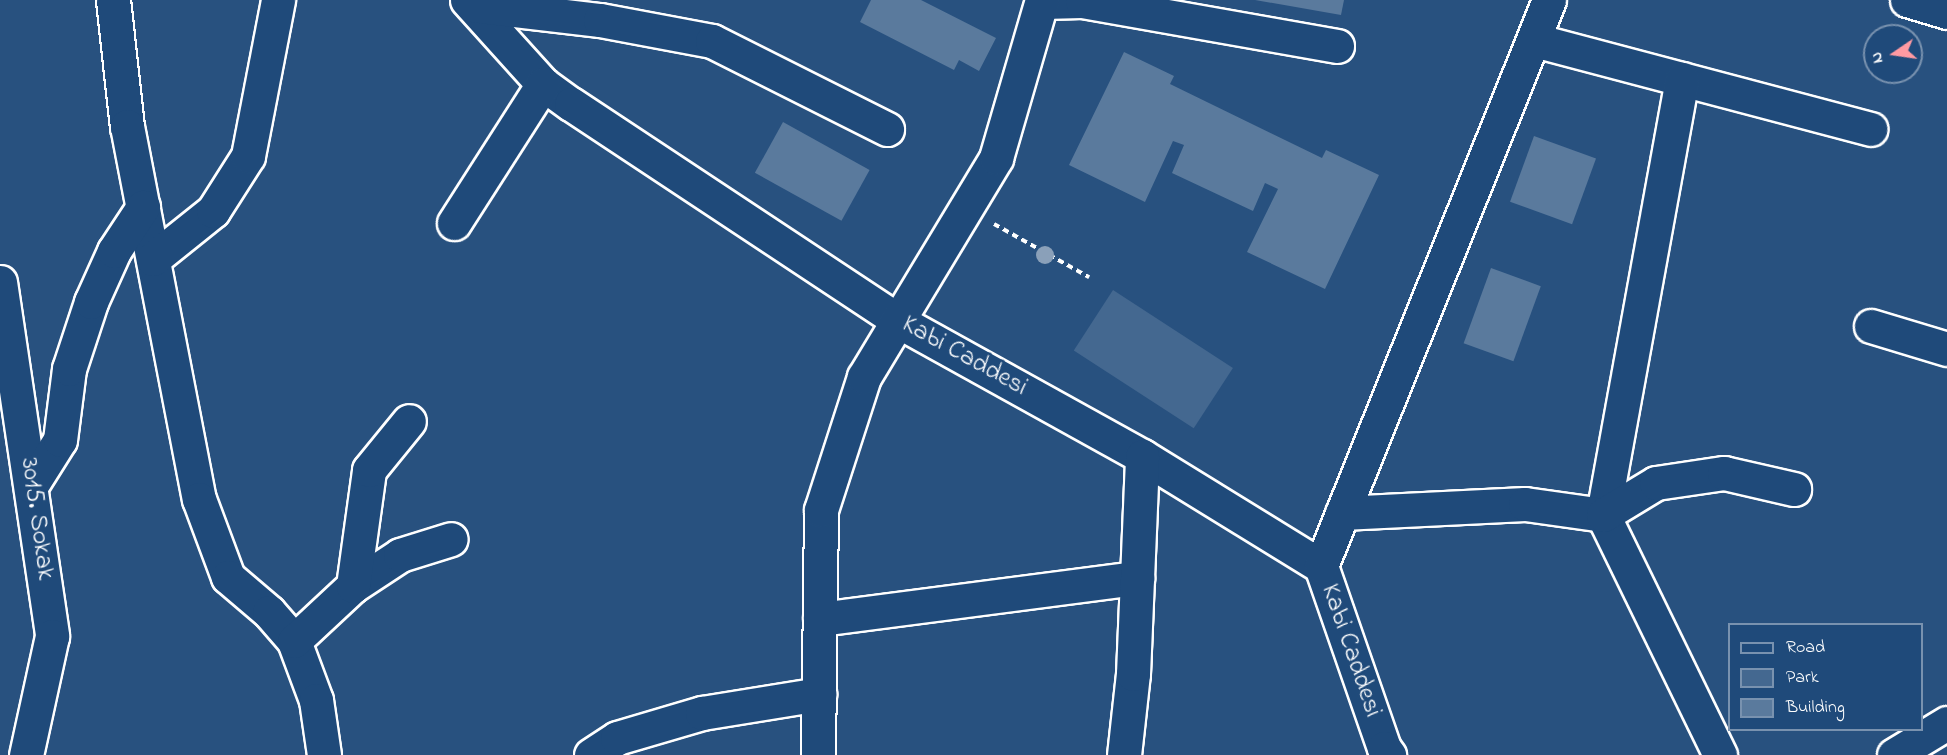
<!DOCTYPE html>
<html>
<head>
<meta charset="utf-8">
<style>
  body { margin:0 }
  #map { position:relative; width:1947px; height:755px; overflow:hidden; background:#28517f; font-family:"Indie Flower",sans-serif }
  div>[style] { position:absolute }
  .green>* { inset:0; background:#446890; transform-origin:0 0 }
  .building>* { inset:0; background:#5a7a9d; transform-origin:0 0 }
  .path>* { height:4px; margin-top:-2px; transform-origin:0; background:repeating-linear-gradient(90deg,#fff 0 6px,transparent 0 10.5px) }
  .roads { filter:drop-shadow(2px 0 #fff) drop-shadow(-2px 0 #fff) drop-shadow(0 2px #fff) drop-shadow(0 -2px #fff) }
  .minor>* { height:33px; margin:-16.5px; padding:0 16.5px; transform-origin:16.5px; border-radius:16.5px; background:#1f4a7a }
  .trees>* { width:18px; height:18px; margin:-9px; border-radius:50%; background:#8aa0b9 }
  span { translate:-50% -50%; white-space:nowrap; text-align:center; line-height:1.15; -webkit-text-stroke:5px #1f4a7a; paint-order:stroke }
  .street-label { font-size:26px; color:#fff }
  .legend { position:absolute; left:1728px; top:623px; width:195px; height:108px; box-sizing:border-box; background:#1f4a7a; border:2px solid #7992af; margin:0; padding:8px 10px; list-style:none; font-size:18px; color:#fff }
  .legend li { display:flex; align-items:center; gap:12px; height:30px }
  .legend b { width:30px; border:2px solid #7992af }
  .north { position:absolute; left:1863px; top:24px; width:60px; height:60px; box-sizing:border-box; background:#1f4a7a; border:2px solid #7992af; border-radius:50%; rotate:257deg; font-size:16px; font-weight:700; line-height:24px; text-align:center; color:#fff }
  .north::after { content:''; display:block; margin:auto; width:21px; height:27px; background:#ff9aa2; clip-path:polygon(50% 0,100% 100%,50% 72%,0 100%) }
</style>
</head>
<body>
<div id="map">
  <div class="green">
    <i style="left:1113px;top:290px;width:143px;height:72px;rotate:33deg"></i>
  </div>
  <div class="building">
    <i style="clip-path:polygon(871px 0,921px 0,996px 38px,979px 71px,959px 60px,954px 70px,860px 22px)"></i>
    <i style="clip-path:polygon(1255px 0,1344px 0,1341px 15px)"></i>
    <i style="clip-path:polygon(1124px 52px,1174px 76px,1170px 84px,1322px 158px,1326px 150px,1379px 175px,1325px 289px,1247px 252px,1278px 189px,1265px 183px,1253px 211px,1172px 173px,1184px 145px,1173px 141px,1145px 202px,1069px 165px)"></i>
    <i style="left:783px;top:122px;width:99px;height:58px;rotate:29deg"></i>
    <i style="left:1534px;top:136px;width:66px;height:70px;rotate:20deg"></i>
    <i style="left:1491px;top:268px;width:53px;height:80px;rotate:20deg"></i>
  </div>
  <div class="path">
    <i style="left:994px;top:224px;width:109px;rotate:29.2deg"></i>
  </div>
  <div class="roads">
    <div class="minor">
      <i style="left:113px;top:0;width:127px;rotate:83.7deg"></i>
      <i style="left:127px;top:126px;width:380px;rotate:79.1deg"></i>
      <i style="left:199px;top:499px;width:83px;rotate:69.6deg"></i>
      <i style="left:228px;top:577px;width:54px;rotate:40.5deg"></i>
      <i style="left:269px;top:612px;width:38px;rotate:49deg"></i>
      <i style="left:294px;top:641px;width:63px;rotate:69.6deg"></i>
      <i style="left:316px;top:700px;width:56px;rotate:81.7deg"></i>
      <i style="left:467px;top:0;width:113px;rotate:47.9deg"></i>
      <i style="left:543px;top:84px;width:34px;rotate:36deg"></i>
      <i style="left:571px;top:104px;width:395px;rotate:33.5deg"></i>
      <i style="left:900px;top:322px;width:277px;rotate:29deg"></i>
      <i style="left:1142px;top:456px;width:210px;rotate:31.6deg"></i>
      <i style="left:1321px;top:566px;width:193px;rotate:70.9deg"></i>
      <i style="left:1384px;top:748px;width:9px;rotate:54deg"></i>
      <i style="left:1907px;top:0;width:42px;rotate:16.7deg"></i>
      <i style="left:1042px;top:2px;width:40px;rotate:-1.4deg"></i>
      <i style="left:1082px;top:1px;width:259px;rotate:10deg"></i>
      <i style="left:472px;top:5px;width:129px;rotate:6.7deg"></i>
      <i style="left:600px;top:20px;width:114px;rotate:10.6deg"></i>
      <i style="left:712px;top:41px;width:196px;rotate:26.7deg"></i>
      <i style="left:1534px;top:40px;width:348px;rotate:14.8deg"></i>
      <i style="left:1682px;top:79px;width:443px;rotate:100.3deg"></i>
      <i style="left:1603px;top:515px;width:267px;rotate:64deg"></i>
      <i style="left:454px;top:223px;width:165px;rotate:-57.4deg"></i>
      <i style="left:153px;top:259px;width:77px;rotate:-38.7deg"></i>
      <i style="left:213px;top:211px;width:65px;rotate:-57.5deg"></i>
      <i style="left:248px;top:156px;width:159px;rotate:-79.1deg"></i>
      <i style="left:0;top:282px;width:358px;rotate:81.6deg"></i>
      <i style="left:52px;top:636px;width:122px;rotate:102.3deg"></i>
      <i style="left:1871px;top:326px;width:79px;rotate:16.8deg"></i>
      <i style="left:31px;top:486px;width:54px;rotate:-57.8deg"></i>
      <i style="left:60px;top:440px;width:72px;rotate:-82.8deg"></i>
      <i style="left:69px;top:369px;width:71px;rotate:-71.8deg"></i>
      <i style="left:91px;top:302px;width:56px;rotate:-65.7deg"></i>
      <i style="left:114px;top:251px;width:53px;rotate:-56.6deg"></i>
      <i style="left:1342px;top:513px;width:183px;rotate:-2.8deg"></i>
      <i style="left:1525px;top:504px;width:79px;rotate:8deg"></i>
      <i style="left:1603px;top:515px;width:62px;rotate:-31.1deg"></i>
      <i style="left:1656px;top:483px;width:69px;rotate:-8.4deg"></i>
      <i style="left:1724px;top:473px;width:72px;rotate:12.9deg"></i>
      <i style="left:1321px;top:566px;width:610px;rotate:-68.06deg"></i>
      <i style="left:353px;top:586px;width:56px;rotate:-33.4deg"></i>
      <i style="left:400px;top:555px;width:53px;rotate:-17.4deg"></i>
      <i style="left:820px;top:619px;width:320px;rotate:-7.4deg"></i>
      <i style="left:294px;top:641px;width:81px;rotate:-43deg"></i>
      <i style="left:353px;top:586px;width:117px;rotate:-82.1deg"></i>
      <i style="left:369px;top:470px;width:63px;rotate:-50.8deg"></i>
      <i style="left:591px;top:755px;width:31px;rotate:-33deg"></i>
      <i style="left:617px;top:738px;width:89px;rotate:-16.4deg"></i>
      <i style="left:702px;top:713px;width:119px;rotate:-9.2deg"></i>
      <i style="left:818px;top:755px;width:245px;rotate:-89.3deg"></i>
      <i style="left:821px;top:510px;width:140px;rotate:-72.1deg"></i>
      <i style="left:864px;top:377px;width:256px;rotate:-58.9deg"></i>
      <i style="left:996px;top:158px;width:165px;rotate:-73.8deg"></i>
      <i style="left:1124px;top:755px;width:81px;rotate:-83.7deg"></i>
      <i style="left:1133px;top:674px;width:218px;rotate:-87.6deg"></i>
      <i style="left:1894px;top:755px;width:62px;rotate:-31.1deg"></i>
    </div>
  </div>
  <div class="trees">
    <i style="left:1045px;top:255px"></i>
  </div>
  <div class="street-label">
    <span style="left:964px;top:357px;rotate:29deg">Kabi Caddesi</span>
    <span style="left:36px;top:519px;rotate:82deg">3015. Sokak</span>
    <span style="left:1350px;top:651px;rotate:71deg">Kabi Caddesi</span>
  </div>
  <ul class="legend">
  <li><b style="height:8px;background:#1f4a7a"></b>Road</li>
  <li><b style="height:16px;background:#446890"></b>Park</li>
  <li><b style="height:16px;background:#5a7a9d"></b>Building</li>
  </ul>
  <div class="north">N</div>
</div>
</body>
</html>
